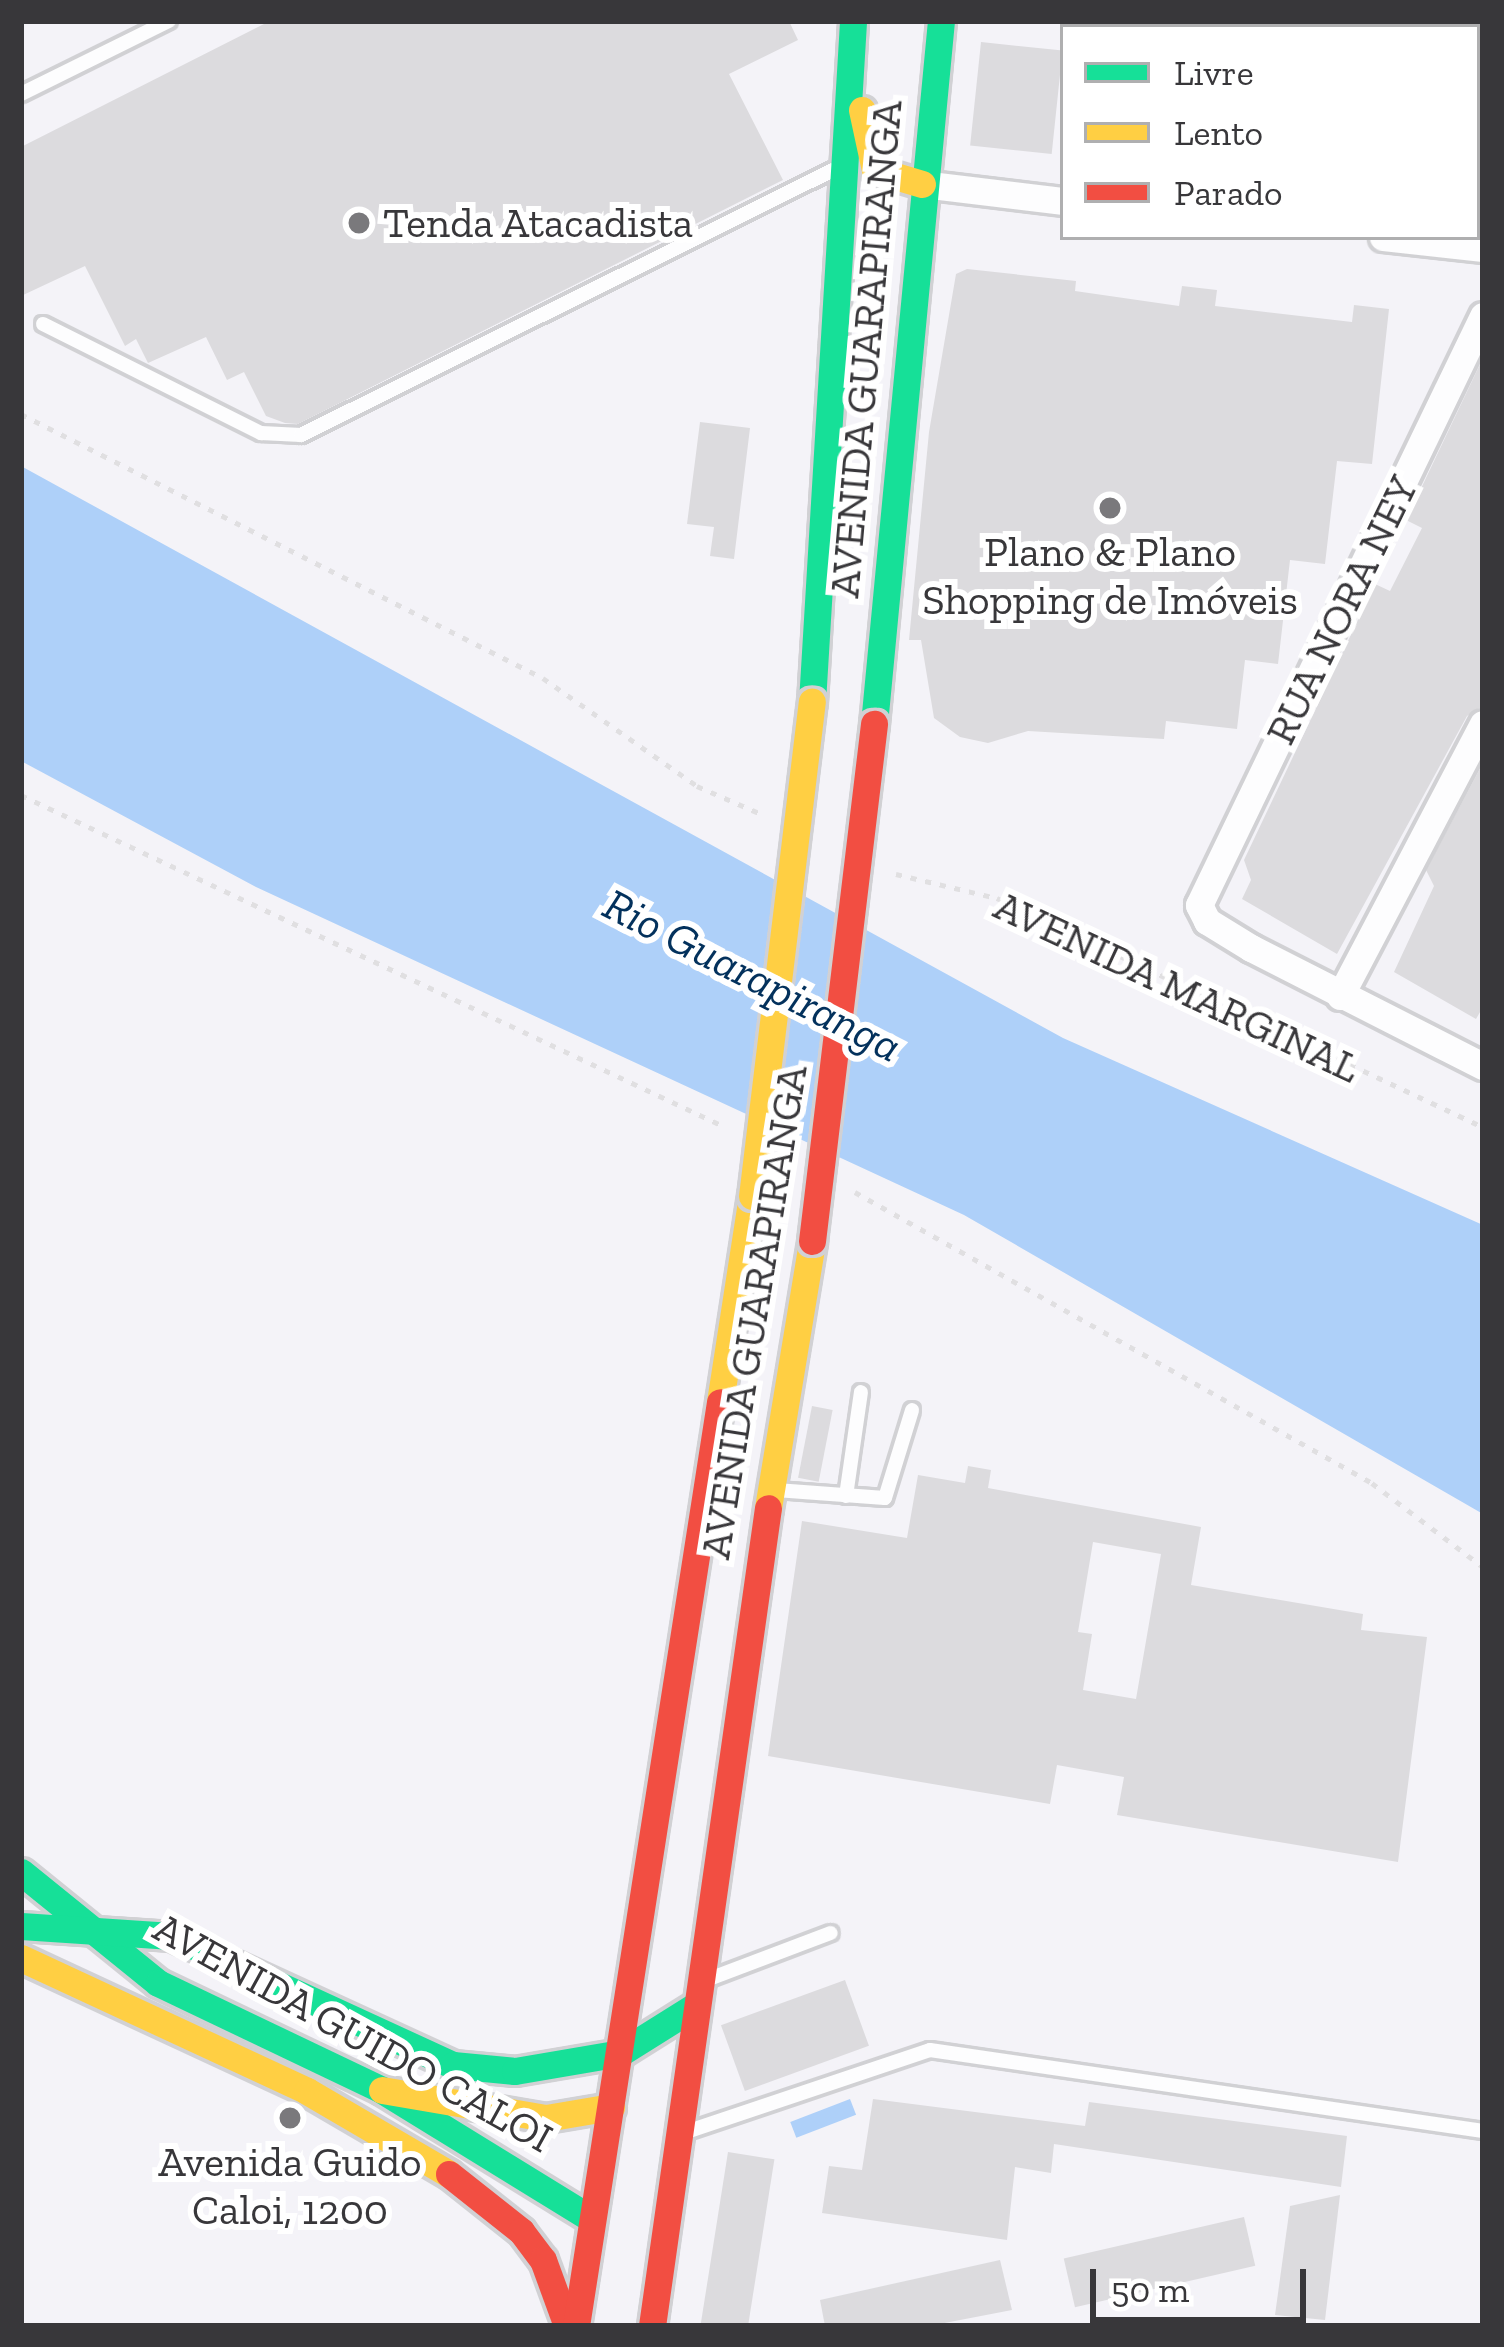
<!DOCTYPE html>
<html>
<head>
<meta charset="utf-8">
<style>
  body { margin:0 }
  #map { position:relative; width:1504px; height:2347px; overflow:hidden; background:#f4f3f8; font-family:"Zilla Slab",serif }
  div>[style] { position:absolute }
  .water>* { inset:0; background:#aed0f9; transform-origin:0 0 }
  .building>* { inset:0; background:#dcdbde; transform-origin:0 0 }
  .path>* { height:4.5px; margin-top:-2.25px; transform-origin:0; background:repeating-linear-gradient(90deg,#e0dfe1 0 6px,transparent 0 15px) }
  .roads { filter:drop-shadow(3px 0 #d1d1d4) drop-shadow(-3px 0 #d1d1d4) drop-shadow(0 3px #d1d1d4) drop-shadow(0 -3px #d1d1d4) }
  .lane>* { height:14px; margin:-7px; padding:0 7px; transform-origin:7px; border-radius:7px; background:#fdfdfe }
  .street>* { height:27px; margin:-13.5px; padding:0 13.5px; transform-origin:13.5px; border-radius:13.5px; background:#fdfdfe }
  .fast>* { height:27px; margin:-13.5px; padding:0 13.5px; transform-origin:13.5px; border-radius:13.5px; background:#16e098 }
  .slow>* { height:27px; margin:-13.5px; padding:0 13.5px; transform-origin:13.5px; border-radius:13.5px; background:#ffcf43 }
  .jam>* { height:27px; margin:-13.5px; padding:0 13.5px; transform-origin:13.5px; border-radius:13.5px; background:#f24e42 }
  .bridges { filter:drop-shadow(3px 0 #d1d1d4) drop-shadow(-3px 0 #d1d1d4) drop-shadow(0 3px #d1d1d4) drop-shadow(0 -3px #d1d1d4) }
  .slow-bridge>* { height:27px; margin:-13.5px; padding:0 13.5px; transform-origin:13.5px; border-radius:13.5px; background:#ffcf43 }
  .jam-bridge>* { height:27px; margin:-13.5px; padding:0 13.5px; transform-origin:13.5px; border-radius:13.5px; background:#f24e42 }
  .dots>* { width:33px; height:33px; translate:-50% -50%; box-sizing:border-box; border:6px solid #fff; border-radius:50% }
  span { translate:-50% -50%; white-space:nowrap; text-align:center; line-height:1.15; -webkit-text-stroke:12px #fff; paint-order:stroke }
  .poi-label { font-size:42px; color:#38373a }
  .left { translate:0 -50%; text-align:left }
  .street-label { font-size:42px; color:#38373a }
  .water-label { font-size:45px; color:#03315c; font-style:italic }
  .frame { position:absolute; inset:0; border:24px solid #38373a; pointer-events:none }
  .legend { position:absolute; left:1060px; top:24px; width:420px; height:216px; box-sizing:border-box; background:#fff; border:3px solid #afafb0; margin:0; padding:15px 21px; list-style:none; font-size:36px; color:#38373a }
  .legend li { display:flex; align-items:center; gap:24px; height:60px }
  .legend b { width:60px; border:3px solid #afafb0 }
  .scale { position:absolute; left:1090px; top:2269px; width:216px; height:54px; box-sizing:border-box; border:6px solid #38373a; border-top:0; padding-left:15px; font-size:36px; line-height:42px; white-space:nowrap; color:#38373a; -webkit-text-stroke:9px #fff; paint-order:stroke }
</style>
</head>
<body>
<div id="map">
  <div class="water">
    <i style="clip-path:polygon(21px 466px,1063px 1038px,1483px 1225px,1483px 1514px,964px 1215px,256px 887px,21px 761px)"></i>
    <i style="left:850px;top:2099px;width:17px;height:64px;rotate:69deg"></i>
  </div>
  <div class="building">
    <i style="clip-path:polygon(270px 21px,789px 21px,798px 40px,729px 74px,783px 180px,298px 424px,285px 423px,266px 416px,244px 372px,227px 380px,206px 337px,148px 363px,136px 339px,125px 346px,85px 266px,21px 296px,21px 147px)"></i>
    <i style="left:981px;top:42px;width:82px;height:104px;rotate:6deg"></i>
    <i style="clip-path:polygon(967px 269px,1076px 281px,1075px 291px,1179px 306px,1182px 286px,1217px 290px,1215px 306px,1352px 322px,1354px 305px,1389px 309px,1372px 464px,1337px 461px,1325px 564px,1290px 560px,1278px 664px,1245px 660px,1237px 729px,1166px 721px,1164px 739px,1028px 731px,988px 743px,960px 737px,934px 718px,921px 640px,909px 640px,929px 432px,956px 274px)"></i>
    <i style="clip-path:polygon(1483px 358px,1483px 706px,1467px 716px,1337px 954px,1242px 899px,1251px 880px,1244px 860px,1375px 584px,1390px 591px,1422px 528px,1406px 520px)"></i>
    <i style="clip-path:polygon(700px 422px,750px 428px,734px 559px,710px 556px,714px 527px,687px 524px)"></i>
    <i style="clip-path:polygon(1483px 763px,1483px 1007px,1476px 1019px,1394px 972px,1434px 886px,1426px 870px)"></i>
    <i style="left:812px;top:1406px;width:21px;height:73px;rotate:11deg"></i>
    <i style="clip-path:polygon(evenodd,968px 1466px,991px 1470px,988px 1488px,1201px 1527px,1191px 1585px,1363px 1614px,1361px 1630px,1427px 1637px,1398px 1862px,1117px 1815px,1124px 1777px,1057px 1765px,1050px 1804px,768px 1756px,802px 1521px,907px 1538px,918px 1475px,965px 1483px,968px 1466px,1093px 1542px,1161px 1554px,1136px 1699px,1083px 1690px,1092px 1634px,1078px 1632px,1093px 1542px)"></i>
    <i style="left:845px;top:1980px;width:70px;height:132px;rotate:70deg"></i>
    <i style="clip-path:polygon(873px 2099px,1085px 2126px,1089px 2102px,1347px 2136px,1341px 2187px,1054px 2144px,1051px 2173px,1015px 2167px,1007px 2240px,822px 2213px,829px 2166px,862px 2170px)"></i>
    <i style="left:728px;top:2152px;width:47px;height:176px;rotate:9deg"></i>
    <i style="clip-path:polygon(1340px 2195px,1325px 2320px,1275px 2315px,1290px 2206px)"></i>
    <i style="left:1244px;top:2217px;width:50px;height:185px;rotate:77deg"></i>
    <i style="clip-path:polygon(1000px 2260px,1012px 2310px,929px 2326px,825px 2326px,820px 2300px)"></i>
  </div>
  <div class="path">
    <i style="left:21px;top:414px;width:585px;rotate:26.83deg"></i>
    <i style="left:543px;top:678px;width:188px;rotate:35deg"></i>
    <i style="left:697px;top:786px;width:68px;rotate:23.5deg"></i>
    <i style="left:21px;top:795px;width:774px;rotate:25.24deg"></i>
    <i style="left:896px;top:874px;width:104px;rotate:13.4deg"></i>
    <i style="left:997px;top:898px;width:537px;rotate:25.23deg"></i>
    <i style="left:855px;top:1192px;width:593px;rotate:29.37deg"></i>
    <i style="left:1372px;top:1483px;width:139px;rotate:37.1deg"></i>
  </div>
  <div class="roads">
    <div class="lane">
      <i style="left:21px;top:94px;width:165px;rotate:-26.3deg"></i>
      <i style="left:43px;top:324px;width:244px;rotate:26.6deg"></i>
      <i style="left:261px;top:433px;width:40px;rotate:2.9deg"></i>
      <i style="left:301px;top:435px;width:594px;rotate:-26.48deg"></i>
      <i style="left:776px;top:1490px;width:109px;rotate:4.2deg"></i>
      <i style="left:885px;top:1498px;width:92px;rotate:-72.9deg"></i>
      <i style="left:846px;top:1496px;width:105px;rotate:-81.8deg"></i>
      <i style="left:709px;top:1979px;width:130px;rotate:-20.7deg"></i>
      <i style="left:686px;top:2132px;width:257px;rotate:-18.6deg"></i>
      <i style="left:930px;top:2050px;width:559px;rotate:8.33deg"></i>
    </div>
    <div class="street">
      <i style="left:922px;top:184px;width:142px;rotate:6.9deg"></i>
      <i style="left:1383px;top:237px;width:101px;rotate:6.3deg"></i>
      <i style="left:1483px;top:316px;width:654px;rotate:115.74deg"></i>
      <i style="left:1199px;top:905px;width:18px;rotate:63deg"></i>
      <i style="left:1207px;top:921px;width:52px;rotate:31.5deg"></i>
      <i style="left:1251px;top:948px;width:260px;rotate:27deg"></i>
      <i style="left:1340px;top:996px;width:307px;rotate:-62.3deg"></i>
    </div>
    <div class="fast">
      <i style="left:812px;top:702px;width:682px;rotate:-86.55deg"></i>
      <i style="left:874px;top:724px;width:706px;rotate:-84.56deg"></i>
      <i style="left:21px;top:1872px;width:176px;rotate:39deg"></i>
      <i style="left:158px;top:1983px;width:248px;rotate:25.5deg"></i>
      <i style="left:382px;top:2090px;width:246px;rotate:31.6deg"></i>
      <i style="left:21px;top:1926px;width:151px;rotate:3.8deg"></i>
      <i style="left:172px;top:1936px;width:309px;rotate:24.7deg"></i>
      <i style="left:453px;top:2065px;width:62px;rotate:5.5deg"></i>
      <i style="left:515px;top:2071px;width:107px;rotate:-9.7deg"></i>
      <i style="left:620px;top:2053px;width:89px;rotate:-32.1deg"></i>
    </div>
    <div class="slow">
      <i style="left:862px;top:110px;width:61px;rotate:77.8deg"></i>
      <i style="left:875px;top:170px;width:49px;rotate:16.6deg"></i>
      <i style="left:720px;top:1402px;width:208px;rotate:-81.2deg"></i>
      <i style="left:768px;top:1508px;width:271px;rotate:-80.6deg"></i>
      <i style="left:21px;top:1958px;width:315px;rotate:24.9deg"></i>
      <i style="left:307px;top:2091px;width:164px;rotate:30.3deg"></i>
      <i style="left:382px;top:2090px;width:166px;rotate:9.7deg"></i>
      <i style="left:546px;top:2118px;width:66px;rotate:-9.6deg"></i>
    </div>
    <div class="jam">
      <i style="left:449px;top:2174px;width:92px;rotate:38.4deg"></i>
      <i style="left:521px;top:2231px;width:36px;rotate:53deg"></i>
      <i style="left:543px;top:2260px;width:70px;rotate:70deg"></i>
      <i style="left:576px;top:2326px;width:935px;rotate:-81.14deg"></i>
      <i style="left:652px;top:2326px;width:826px;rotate:-81.93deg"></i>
    </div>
  </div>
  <div class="bridges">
    <div class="slow-bridge">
      <i style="left:752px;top:1196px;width:498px;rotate:-83.1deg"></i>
    </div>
    <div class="jam-bridge">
      <i style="left:812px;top:1241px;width:521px;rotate:-83.16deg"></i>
    </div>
  </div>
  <div class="dots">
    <i style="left:359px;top:223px;background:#7a797c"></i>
    <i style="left:1110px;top:508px;background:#7a797c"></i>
    <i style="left:290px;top:2118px;background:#7a797c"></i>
  </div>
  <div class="poi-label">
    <span class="left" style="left:383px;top:223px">Tenda Atacadista</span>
    <span style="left:1110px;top:576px">Plano &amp; Plano<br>Shopping de Imóveis</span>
    <span style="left:290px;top:2186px">Avenida Guido<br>Caloi, 1200</span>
  </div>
  <div class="street-label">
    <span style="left:866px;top:349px;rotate:-85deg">AVENIDA GUARAPIRANGA</span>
    <span style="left:1342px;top:610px;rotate:-64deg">RUA NORA NEY</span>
    <span style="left:1177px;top:987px;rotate:25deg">AVENIDA MARGINAL</span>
    <span style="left:754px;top:1312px;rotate:-81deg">AVENIDA GUARAPIRANGA</span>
    <span style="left:353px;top:2033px;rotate:29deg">AVENIDA GUIDO CALOI</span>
  </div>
  <div class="water-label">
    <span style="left:752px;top:976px;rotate:27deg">Rio Guarapiranga</span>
  </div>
  <div class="frame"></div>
  <ul class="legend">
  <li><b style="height:15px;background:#16e098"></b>Livre</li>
  <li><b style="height:15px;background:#ffcf43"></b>Lento</li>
  <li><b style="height:15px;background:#f24e42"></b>Parado</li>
  </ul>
  <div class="scale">50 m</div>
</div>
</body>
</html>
